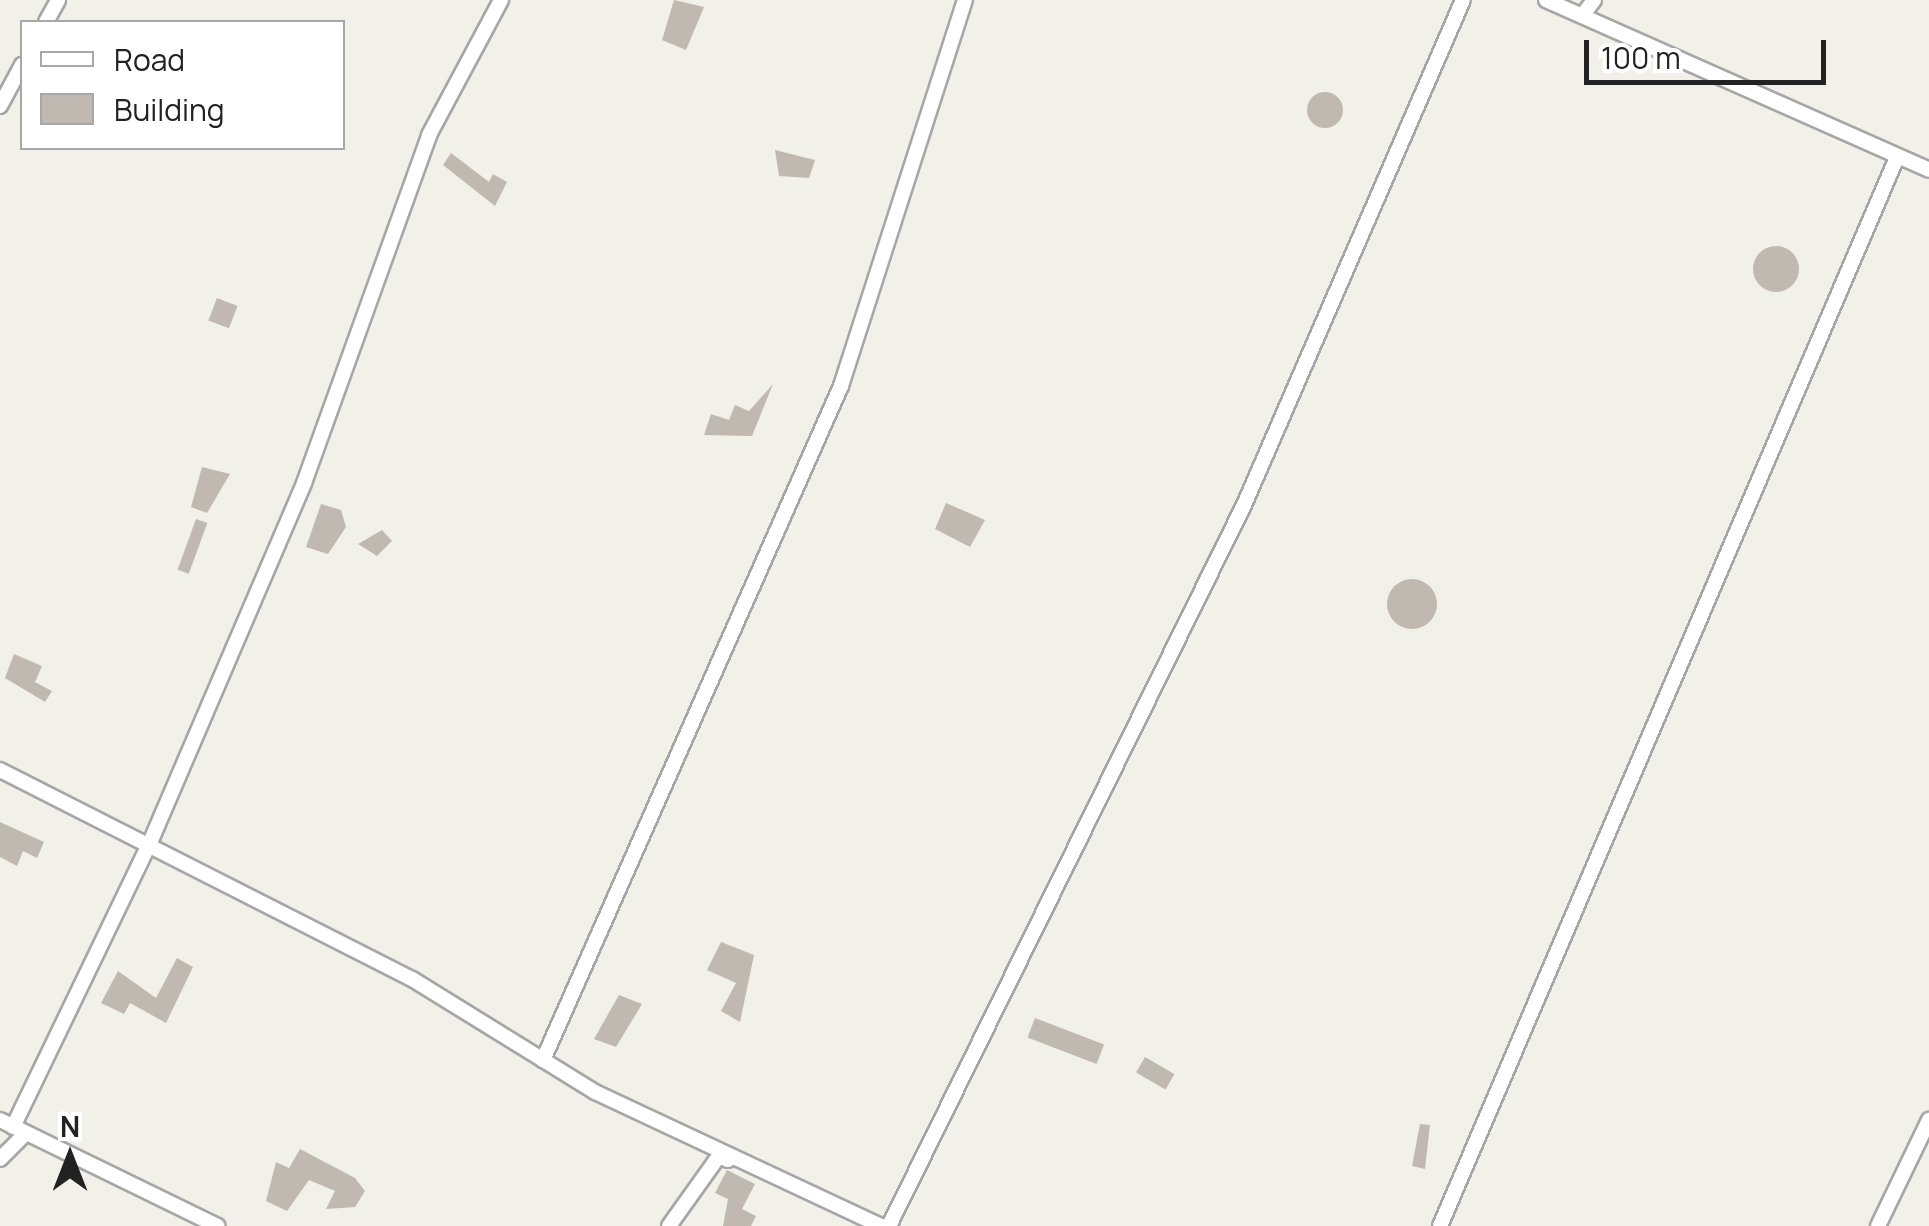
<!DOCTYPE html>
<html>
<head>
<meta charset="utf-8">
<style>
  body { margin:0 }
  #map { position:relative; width:1929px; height:1226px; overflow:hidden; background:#f1f0e9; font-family:Manrope,sans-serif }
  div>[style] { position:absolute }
  .building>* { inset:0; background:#bfb9b2; transform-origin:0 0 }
  .round { border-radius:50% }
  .roads { filter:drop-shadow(2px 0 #a6a6a6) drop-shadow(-2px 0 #a6a6a6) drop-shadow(0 2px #a6a6a6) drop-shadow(0 -2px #a6a6a6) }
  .street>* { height:14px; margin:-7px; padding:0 7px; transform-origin:7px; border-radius:7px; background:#fff }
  span { translate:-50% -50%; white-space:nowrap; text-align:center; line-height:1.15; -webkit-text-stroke:10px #fff; paint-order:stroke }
  .legend { position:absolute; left:20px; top:20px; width:325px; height:130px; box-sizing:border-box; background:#fff; border:2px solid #a7a7a7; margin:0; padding:12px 18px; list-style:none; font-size:30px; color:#222 }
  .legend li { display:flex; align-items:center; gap:20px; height:50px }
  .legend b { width:50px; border:2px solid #a7a7a7 }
  .north { position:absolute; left:20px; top:1106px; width:100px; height:100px; -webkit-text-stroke:8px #fff; paint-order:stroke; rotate:0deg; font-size:28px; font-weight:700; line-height:40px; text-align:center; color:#222 }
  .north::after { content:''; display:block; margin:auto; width:35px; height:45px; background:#222; clip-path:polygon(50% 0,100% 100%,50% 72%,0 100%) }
  .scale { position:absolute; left:1584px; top:40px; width:242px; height:45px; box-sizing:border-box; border:5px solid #222; border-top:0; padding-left:12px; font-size:30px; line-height:35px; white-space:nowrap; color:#222; -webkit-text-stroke:8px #fff; paint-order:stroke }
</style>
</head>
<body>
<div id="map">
  <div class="building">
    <i style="clip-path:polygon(674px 0,704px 7px,686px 50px,662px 40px)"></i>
    <i class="round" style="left:1307px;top:92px;width:36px;height:36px"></i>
    <i style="clip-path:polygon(775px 150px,815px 160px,809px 178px,779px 176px)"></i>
    <i style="clip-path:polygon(451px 153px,489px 182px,493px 174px,507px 182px,495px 206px,443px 165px)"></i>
    <i class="round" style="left:1753px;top:246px;width:46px;height:46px"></i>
    <i style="left:217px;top:298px;width:22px;height:24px;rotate:21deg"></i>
    <i style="clip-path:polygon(773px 384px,752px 436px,704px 435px,711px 414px,729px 420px,735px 405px,749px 411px)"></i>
    <i style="clip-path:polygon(202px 467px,230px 474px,207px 513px,191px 507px)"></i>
    <i style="clip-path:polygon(946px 503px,985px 520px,970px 547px,935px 529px)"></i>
    <i style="clip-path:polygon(321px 504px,341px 510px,346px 527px,328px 554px,306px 547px)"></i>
    <i style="left:196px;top:519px;width:12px;height:54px;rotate:20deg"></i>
    <i style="clip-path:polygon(382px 530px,392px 541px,377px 556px,358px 544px)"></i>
    <i class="round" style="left:1387px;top:579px;width:50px;height:50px"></i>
    <i style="clip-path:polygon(14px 654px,42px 666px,35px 682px,52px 691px,45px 702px,5px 678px)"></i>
    <i style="clip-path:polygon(0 822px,44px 842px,37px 858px,23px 851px,17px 866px,0 857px)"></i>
    <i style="clip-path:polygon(721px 942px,754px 955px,740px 1022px,721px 1011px,736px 983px,707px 970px)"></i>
    <i style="clip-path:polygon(177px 958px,193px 967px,166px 1023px,130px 1003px,124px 1014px,101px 1003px,118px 971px,156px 998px)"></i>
    <i style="clip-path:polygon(619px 995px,642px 1004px,616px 1047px,594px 1039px)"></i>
    <i style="left:1035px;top:1018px;width:74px;height:21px;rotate:21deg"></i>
    <i style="left:1145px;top:1057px;width:34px;height:18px;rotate:30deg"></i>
    <i style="clip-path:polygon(1420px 1124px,1430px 1125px,1425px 1169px,1412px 1166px)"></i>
    <i style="clip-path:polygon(300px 1149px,355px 1178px,365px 1191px,355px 1207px,326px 1209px,335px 1191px,309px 1180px,287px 1211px,266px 1201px,276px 1162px,289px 1168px)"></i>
    <i style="clip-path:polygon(727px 1170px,755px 1184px,742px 1209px,756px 1216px,751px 1226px,723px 1226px,728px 1199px,715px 1193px)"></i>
  </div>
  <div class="roads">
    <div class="street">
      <i style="left:1546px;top:0;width:419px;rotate:23.9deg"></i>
      <i style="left:1582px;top:16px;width:20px;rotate:-53deg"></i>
      <i style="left:46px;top:22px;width:25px;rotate:-61deg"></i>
      <i style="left:0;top:106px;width:47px;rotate:-61.8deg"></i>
      <i style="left:0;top:770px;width:462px;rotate:26.9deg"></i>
      <i style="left:412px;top:979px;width:215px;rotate:31.7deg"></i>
      <i style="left:595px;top:1092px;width:316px;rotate:25.1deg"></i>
      <i style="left:543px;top:1060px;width:737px;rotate:-66.15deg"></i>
      <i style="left:841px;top:386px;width:405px;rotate:-72.2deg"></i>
      <i style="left:0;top:1120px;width:242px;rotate:26deg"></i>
      <i style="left:13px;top:1127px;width:313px;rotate:-64.3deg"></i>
      <i style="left:149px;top:845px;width:394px;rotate:-66.8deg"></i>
      <i style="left:304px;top:483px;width:370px;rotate:-70.2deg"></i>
      <i style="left:429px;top:135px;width:153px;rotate:-61.9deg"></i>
      <i style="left:0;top:1159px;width:37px;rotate:-45deg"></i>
      <i style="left:669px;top:1226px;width:86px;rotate:-54.5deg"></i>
      <i style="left:719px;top:1156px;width:10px;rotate:24deg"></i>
      <i style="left:889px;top:1226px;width:804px;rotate:-63.79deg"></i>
      <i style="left:1244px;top:505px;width:550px;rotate:-66.56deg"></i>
      <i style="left:1440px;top:1226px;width:1163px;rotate:-66.85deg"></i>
      <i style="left:1878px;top:1226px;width:118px;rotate:-64.3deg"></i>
    </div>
  </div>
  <ul class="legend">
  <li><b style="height:12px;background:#fff"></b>Road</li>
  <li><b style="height:28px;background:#bfb9b2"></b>Building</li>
  </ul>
  <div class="north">N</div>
  <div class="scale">100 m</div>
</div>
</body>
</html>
